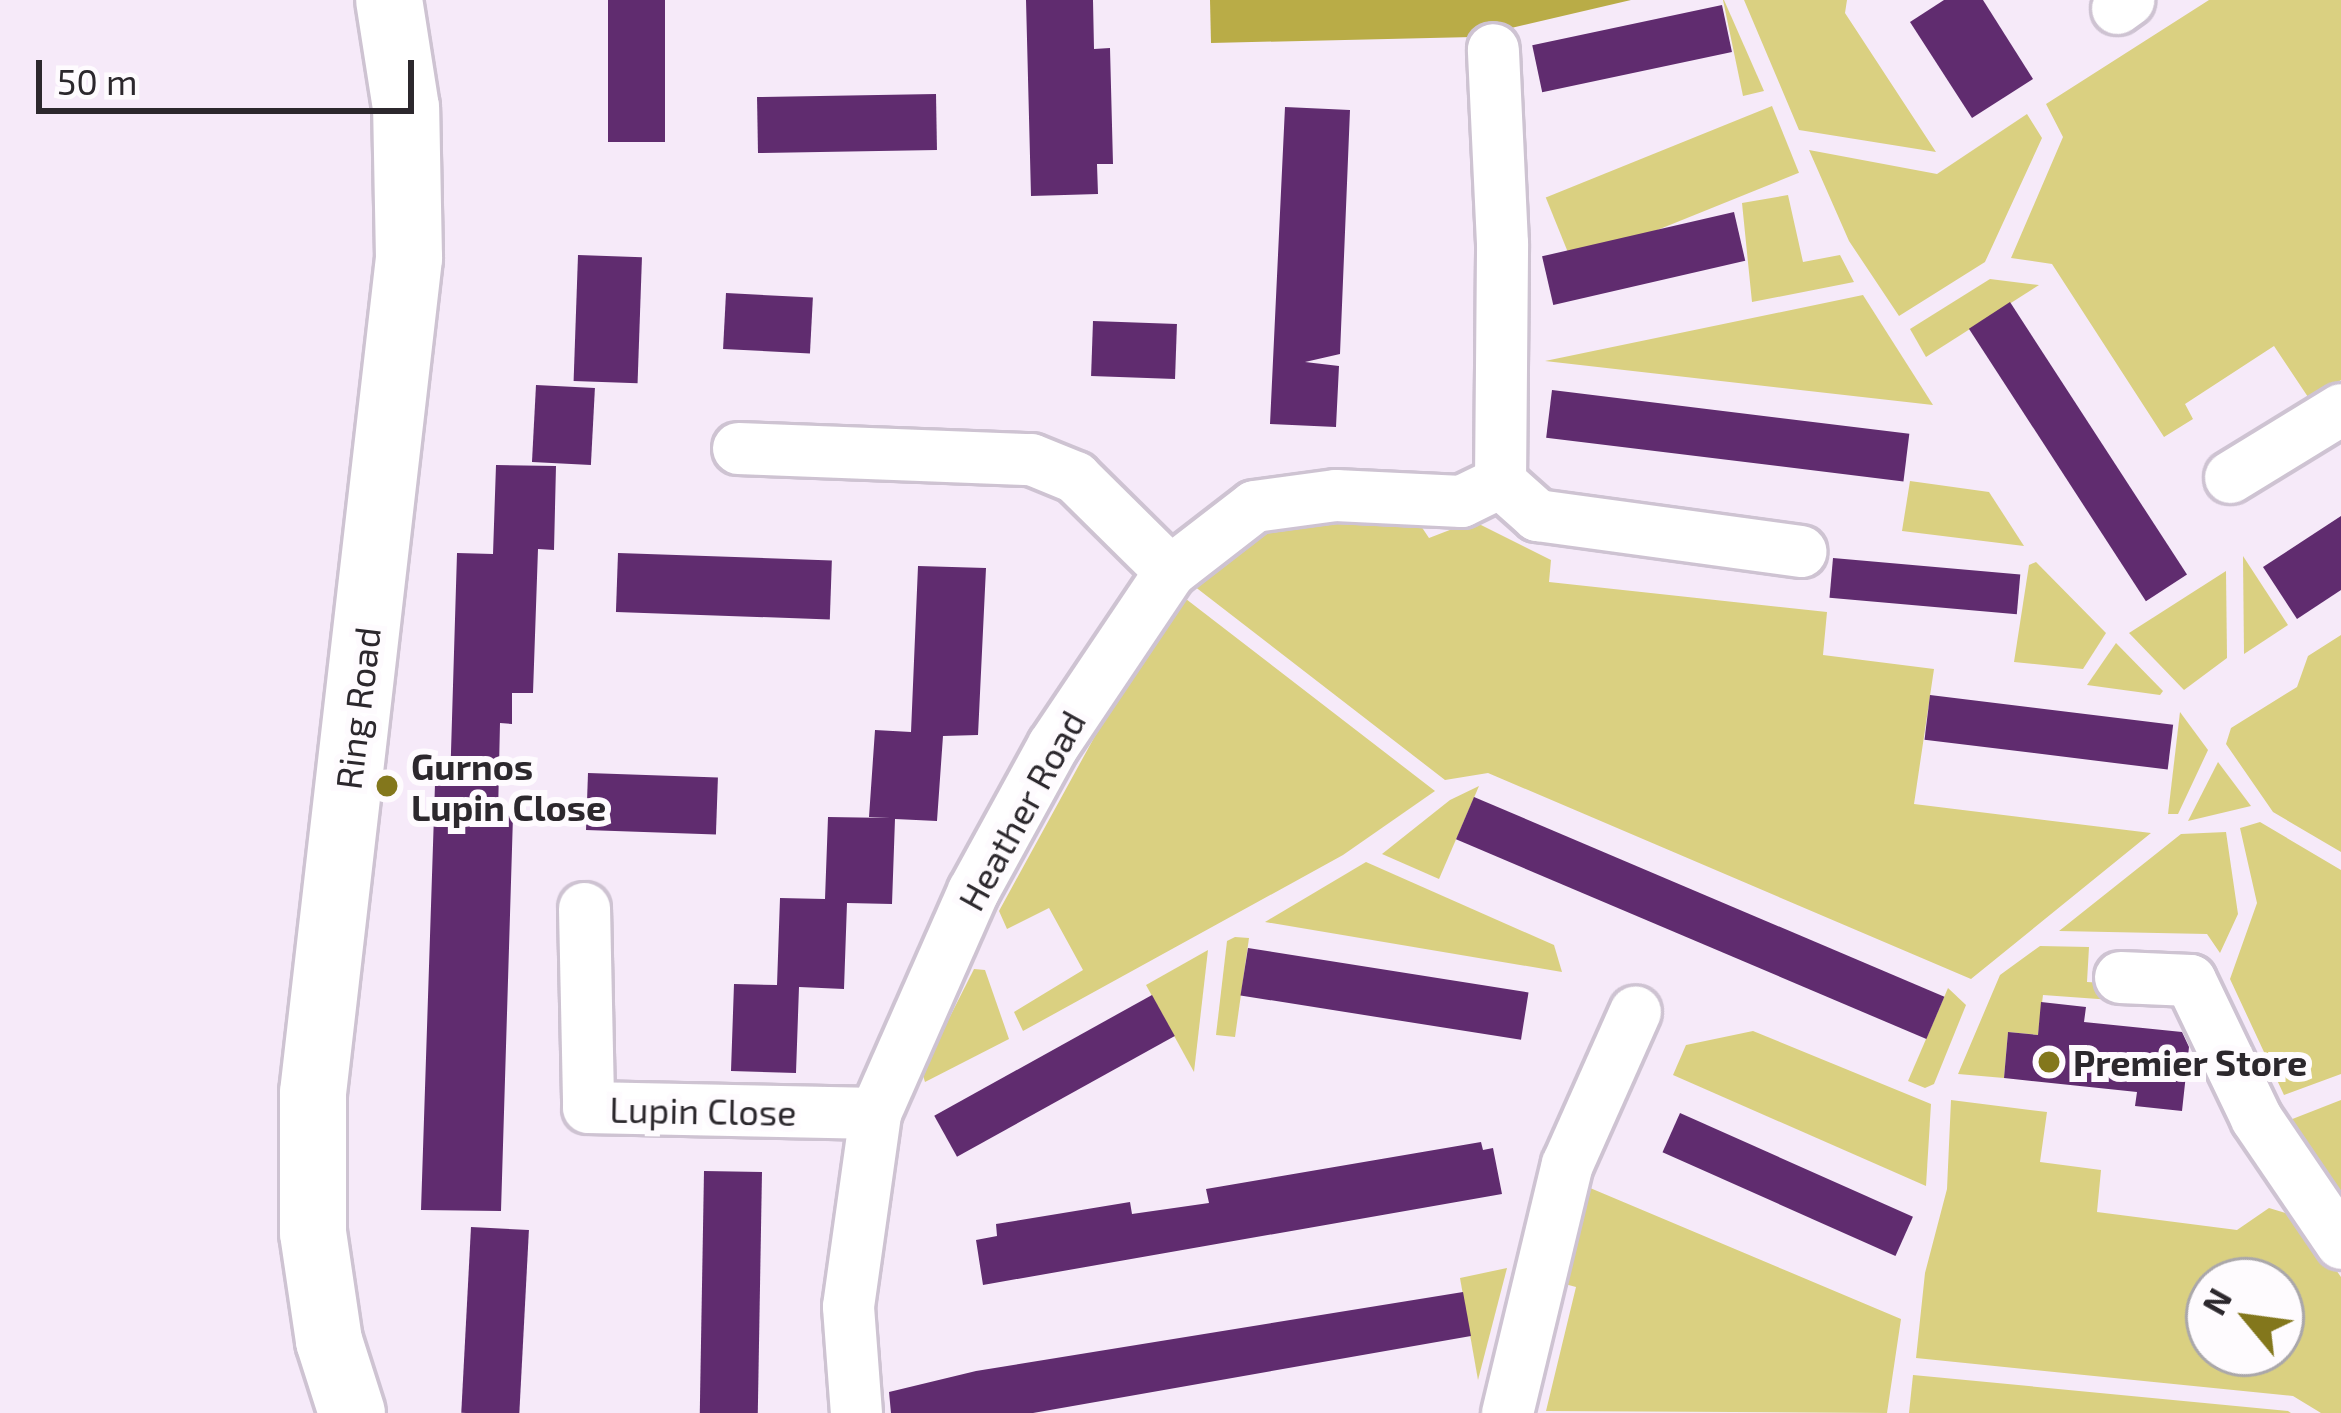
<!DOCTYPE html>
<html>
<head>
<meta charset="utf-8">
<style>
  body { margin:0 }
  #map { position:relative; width:2341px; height:1413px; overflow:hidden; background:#f6eaf9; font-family:"Exo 2",sans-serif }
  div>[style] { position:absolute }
  .green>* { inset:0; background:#dad081; transform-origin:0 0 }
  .forest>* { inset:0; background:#b9ac47 }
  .building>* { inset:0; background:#602c6f; transform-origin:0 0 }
  .roads { filter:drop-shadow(3px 0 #cec3d2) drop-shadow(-3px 0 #cec3d2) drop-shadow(0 3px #cec3d2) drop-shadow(0 -3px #cec3d2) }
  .minor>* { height:51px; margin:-25.5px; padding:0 25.5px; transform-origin:25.5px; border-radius:25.5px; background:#fff }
  .tertiary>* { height:66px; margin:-33px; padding:0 33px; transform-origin:33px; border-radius:33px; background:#fff }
  .dots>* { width:33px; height:33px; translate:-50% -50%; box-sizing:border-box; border:6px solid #fefbfe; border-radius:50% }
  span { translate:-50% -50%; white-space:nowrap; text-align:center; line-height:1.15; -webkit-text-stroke:12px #fefbfe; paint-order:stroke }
  .street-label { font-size:36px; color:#2c282d }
  .poi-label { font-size:36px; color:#2c282d; font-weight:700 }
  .left { translate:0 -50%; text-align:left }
  .north { position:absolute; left:2185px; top:1257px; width:120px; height:120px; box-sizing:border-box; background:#fefbfe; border:3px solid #aaa7aa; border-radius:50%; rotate:299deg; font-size:33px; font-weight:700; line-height:48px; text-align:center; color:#2c282d }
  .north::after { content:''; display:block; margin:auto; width:42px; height:54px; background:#83771c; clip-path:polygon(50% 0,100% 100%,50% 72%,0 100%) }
  .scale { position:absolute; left:36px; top:60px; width:378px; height:54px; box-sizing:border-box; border:6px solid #2c282d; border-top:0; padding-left:15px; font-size:36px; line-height:42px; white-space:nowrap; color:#2c282d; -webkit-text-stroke:9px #fefbfe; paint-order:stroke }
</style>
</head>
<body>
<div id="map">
  <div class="green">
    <i style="clip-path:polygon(1723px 0,1724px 0,1764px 91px,1743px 96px)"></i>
    <i style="clip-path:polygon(1744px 0,1847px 0,1845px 13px,1936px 152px,1799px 130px)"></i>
    <i style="clip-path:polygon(2209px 0,2341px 0,2341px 380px,2310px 400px,2274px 346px,2185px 404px,2193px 419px,2164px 437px,2052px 264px,2011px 258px,2063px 137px,2046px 104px)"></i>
    <i style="left:1772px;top:106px;width:72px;height:244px;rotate:68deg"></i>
    <i style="clip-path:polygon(2027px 114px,2042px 138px,1985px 262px,1899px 316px,1849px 241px,1809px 150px,1937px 174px)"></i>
    <i style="clip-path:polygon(1788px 195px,1803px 262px,1840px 255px,1854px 282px,1752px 302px,1742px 203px)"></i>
    <i style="clip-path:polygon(1990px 279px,2039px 285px,1926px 357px,1910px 329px)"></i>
    <i style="clip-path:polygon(1863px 295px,1933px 405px,1545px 361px)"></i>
    <i style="clip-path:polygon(1910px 481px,1989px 492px,2024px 546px,1902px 531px)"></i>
    <i style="clip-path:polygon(1341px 512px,1421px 526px,1429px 538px,1473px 521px,1551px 560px,1549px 582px,1827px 612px,1823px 655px,1934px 669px,1914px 804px,2151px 833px,1971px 979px,1488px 773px,1445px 780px,1194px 586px,1240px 533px)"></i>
    <i style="clip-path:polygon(2243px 556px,2288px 625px,2244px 654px)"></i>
    <i style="clip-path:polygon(2036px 562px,2106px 633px,2083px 669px,2014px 662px,2029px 565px)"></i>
    <i style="clip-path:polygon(2226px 571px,2227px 658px,2184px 690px,2129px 633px)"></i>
    <i style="clip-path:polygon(1186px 599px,1435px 791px,1343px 855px,1023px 1031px,1014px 1012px,1083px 970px,1049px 908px,1007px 929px,999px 911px,1101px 725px)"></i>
    <i style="clip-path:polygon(2341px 635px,2341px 852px,2273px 812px,2226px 744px,2231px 728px,2297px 687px,2308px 656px)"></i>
    <i style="clip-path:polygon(2116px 643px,2163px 691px,2160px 695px,2087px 685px)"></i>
    <i style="clip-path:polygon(2180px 712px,2208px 750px,2178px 814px,2168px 814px)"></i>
    <i style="clip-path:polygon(2218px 762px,2251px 806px,2188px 821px)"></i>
    <i style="clip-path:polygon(1479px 786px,1439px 879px,1382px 854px,1450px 800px)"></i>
    <i style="clip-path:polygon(2260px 822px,2341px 870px,2341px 1074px,2284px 1095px,2230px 979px,2257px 903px,2240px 828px)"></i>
    <i style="clip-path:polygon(2226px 832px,2238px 914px,2220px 953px,2207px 934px,2059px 931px,2181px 834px)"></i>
    <i style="clip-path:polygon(1366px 862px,1554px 945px,1562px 972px,1265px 922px)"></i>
    <i style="clip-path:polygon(1235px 937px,1249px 938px,1235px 1037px,1216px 1035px,1227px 941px)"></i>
    <i style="clip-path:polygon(2040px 946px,2089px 947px,2087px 982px,2104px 983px,2112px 1000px,2043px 995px,2038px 1035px,2008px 1032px,2004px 1078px,1958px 1074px,2000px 975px)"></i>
    <i style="clip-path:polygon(1208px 950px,1194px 1072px,1146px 985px)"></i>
    <i style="clip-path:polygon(974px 969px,985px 970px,1009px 1039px,925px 1082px,922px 1072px)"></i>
    <i style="clip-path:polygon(1948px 988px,1966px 1005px,1934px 1084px,1925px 1088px,1908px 1081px)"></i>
    <i style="clip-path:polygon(1753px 1031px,1931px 1104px,1926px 1186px,1673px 1075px,1686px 1045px)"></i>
    <i style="clip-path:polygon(evenodd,1951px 1100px,2047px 1112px,2040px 1162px,2101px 1170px,2097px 1212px,2237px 1230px,2269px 1208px,2299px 1217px,2341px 1277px,2341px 1413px,2321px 1413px,2293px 1396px,1916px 1358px,1925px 1273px,1947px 1189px,1951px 1100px,2209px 1281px,2281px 1281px,2281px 1353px,2209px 1353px,2209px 1281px)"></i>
    <i style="clip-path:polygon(2341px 1100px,2341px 1202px,2282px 1123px)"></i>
    <i style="clip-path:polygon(1583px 1185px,1901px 1319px,1887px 1413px,1546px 1411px,1576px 1287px,1561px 1283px)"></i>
    <i style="clip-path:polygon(1507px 1268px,1478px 1380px,1460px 1278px)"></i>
    <i style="clip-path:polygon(1913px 1375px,2288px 1411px,2291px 1413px,1909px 1413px)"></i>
  </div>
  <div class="forest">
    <i style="clip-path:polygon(1210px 0,1631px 0,1473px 37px,1211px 43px)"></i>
  </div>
  <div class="building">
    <i style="left:608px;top:0;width:57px;height:142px"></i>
    <i style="clip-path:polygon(1026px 0,1093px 0,1094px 49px,1110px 48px,1113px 164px,1097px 164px,1098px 194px,1031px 196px)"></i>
    <i style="clip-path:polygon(1944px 0,1983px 0,2033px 79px,1972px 118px,1910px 22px)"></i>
    <i style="left:1722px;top:5px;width:48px;height:194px;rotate:78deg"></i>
    <i style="left:936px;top:94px;width:56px;height:179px;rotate:89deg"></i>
    <i style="clip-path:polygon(1285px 107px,1350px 110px,1340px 354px,1305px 362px,1339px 366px,1336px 427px,1270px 424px)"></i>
    <i style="left:1734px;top:212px;width:50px;height:197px;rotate:77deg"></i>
    <i style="left:578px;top:255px;width:64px;height:126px;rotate:2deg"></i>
    <i style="left:726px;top:293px;width:87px;height:56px;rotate:3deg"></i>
    <i style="left:2010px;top:302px;width:325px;height:49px;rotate:57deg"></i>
    <i style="left:1093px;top:321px;width:84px;height:55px;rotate:2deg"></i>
    <i style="left:536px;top:385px;width:59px;height:77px;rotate:3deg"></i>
    <i style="left:1552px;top:390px;width:360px;height:48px;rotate:7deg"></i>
    <i style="clip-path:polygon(496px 465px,556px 466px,554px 550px,538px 549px,533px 693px,512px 693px,512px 724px,500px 723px,498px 815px,513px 816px,501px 1211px,421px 1210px,435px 784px,450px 785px,457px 553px,493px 554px)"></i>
    <i style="clip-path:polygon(2341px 516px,2341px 590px,2297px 619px,2263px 567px)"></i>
    <i style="left:618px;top:553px;width:214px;height:59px;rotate:2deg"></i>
    <i style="left:1833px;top:558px;width:188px;height:40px;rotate:5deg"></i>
    <i style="clip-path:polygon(918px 566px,986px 568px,978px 735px,943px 736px,937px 821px,895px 819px,892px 904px,847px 903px,844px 989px,799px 987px,796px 1073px,731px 1071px,734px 984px,777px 985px,780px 898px,825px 899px,828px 817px,890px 818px,869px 817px,875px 730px,911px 732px)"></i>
    <i style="left:1930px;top:695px;width:245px;height:45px;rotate:7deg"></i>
    <i style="left:588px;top:773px;width:130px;height:57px;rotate:2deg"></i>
    <i style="left:1474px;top:797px;width:511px;height:46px;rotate:23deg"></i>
    <i style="left:1248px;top:948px;width:284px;height:48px;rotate:9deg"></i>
    <i style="left:1152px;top:995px;width:47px;height:249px;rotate:61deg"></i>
    <i style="clip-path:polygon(2041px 1002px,2086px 1007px,2084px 1022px,2182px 1032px,2189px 1047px,2182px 1111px,2135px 1106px,2137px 1092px,2004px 1078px,2008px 1032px,2038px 1035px)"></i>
    <i style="left:1680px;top:1113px;width:255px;height:43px;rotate:24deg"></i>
    <i style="clip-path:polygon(1481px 1142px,1483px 1150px,1493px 1148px,1502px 1194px,983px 1285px,976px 1240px,997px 1236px,996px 1224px,1130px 1202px,1132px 1214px,1209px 1203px,1206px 1189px)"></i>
    <i style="left:704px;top:1171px;width:58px;height:242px;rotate:1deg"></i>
    <i style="left:471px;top:1227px;width:58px;height:186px;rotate:3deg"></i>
    <i style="clip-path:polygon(1463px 1292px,1471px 1336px,1033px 1413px,891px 1413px,889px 1392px,976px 1371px)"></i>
  </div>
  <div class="roads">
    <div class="minor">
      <i style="left:2117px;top:8px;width:14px;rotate:-36deg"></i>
      <i style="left:738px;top:448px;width:293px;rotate:2.2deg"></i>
      <i style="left:1031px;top:459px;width:48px;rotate:22.2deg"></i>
      <i style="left:1075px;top:477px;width:134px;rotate:44.7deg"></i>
      <i style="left:2230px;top:477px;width:130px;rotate:-31.5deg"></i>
      <i style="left:1500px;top:482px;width:50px;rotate:41.7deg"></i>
      <i style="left:1537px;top:515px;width:266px;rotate:7.8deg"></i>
      <i style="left:584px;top:908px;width:199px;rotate:88.8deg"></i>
      <i style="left:588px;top:1107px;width:287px;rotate:1.2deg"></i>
      <i style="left:2120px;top:977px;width:70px;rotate:2.5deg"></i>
      <i style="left:2190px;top:980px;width:153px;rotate:64.4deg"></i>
      <i style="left:2256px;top:1118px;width:151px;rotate:55.8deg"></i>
      <i style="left:856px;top:1413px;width:107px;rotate:-94.3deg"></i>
      <i style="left:848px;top:1306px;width:195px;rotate:-82deg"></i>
      <i style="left:875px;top:1113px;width:243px;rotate:-66.2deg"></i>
      <i style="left:973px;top:891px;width:166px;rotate:-61.3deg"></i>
      <i style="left:1053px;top:745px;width:210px;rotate:-56.1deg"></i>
      <i style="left:1170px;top:571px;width:106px;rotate:-37.7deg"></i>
      <i style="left:1254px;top:506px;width:82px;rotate:-7.7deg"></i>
      <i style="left:1335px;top:495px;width:126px;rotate:2.7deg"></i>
      <i style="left:1461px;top:501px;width:43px;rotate:-26deg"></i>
      <i style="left:1500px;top:482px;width:239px;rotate:-89.5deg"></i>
      <i style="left:1502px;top:243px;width:194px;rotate:-92.7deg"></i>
      <i style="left:1507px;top:1413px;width:256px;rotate:-76.5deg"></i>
      <i style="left:1567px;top:1164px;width:167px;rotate:-66deg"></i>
    </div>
    <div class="tertiary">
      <i style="left:352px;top:1413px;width:76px;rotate:-107.7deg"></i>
      <i style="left:329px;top:1341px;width:109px;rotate:-98.4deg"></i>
      <i style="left:313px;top:1233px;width:140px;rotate:-90deg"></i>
      <i style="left:313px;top:1093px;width:841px;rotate:-83.44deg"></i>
      <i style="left:409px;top:258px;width:150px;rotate:-91.1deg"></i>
      <i style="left:406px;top:108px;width:109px;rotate:-98.9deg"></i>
    </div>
  </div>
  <div class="dots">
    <i style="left:387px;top:786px;background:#83771c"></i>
    <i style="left:2049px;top:1062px;background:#83771c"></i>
  </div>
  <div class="street-label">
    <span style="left:357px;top:708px;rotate:-83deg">Ring Road</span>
    <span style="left:1021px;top:810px;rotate:-61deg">Heather Road</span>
    <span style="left:703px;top:1110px;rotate:1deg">Lupin Close</span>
  </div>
  <div class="poi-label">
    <span class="left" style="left:411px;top:786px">Gurnos<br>Lupin Close</span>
    <span class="left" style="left:2073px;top:1062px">Premier Store</span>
  </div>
  <div class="north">N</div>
  <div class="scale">50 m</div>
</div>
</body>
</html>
